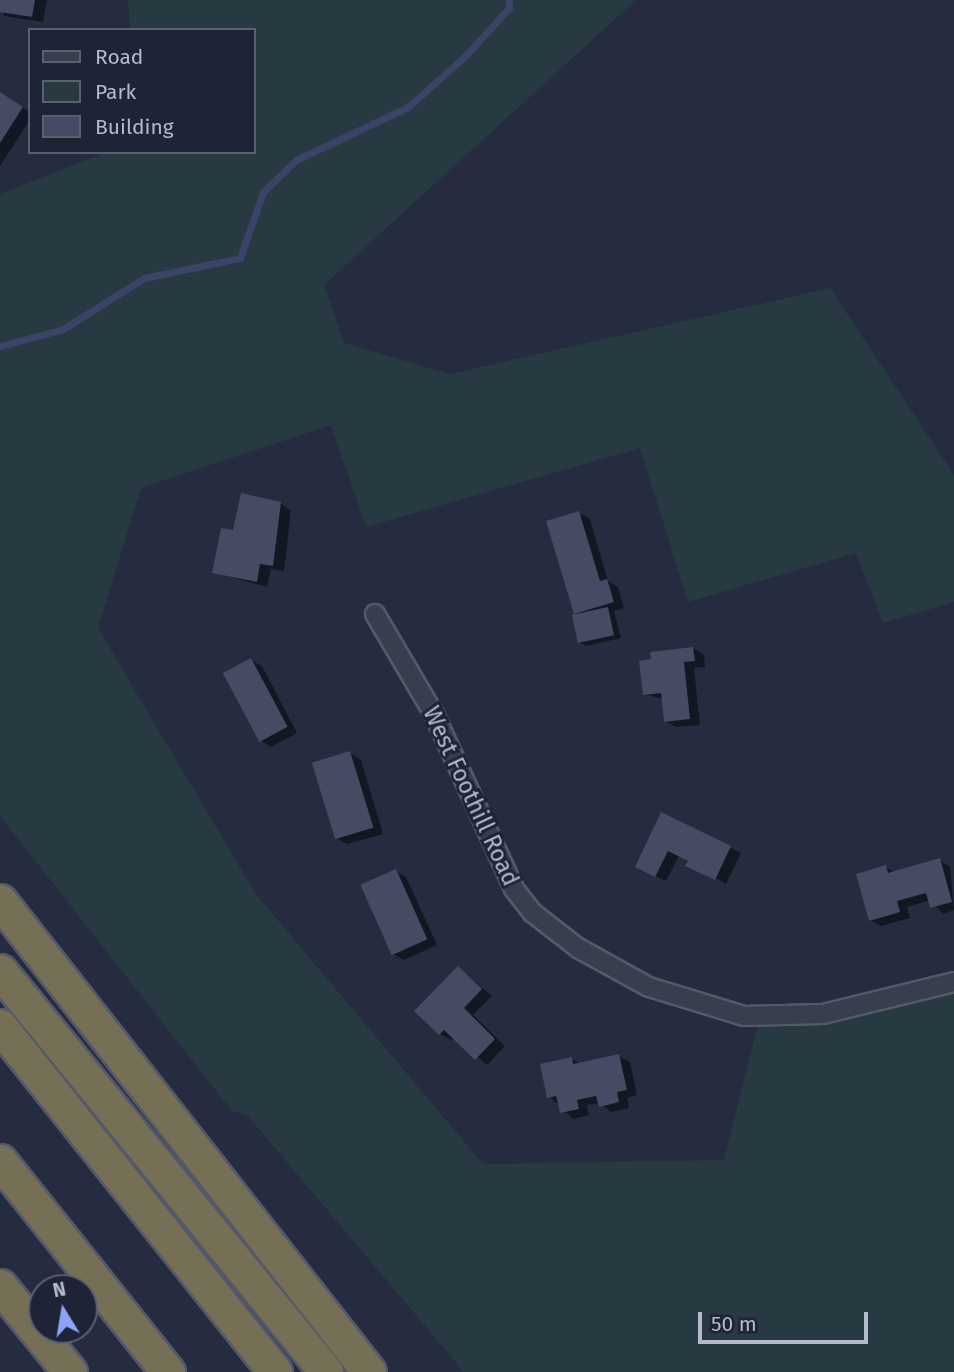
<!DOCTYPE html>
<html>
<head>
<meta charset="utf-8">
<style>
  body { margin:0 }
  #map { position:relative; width:954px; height:1372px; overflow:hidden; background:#252c40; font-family:"Fira Sans",sans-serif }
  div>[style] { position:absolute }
  .green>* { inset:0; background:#273941 }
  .shadow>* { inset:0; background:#0007 }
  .stream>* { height:7px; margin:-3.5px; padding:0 3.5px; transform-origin:3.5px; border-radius:3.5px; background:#394467 }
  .building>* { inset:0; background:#444b62; transform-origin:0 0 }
  .roads { filter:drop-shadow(2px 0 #54596a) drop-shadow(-2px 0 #54596a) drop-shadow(0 2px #54596a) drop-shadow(0 -2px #54596a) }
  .street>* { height:18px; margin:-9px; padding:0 9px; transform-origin:9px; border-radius:9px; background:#393e4f }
  .highway>* { height:33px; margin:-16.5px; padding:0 16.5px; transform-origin:16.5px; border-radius:16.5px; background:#756f56 }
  span { translate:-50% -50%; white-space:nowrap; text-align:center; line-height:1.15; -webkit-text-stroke:6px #1e2335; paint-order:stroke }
  .street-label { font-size:23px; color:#b5baca }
  .legend { position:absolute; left:28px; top:28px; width:228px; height:126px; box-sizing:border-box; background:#1e2335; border:2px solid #5a5f71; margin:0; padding:9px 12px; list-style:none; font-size:21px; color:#b5baca }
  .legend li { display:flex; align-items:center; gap:14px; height:35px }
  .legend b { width:35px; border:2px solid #5a5f71 }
  .north { position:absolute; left:28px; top:1274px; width:70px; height:70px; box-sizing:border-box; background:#1e2335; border:2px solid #5a5f71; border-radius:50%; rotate:349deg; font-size:19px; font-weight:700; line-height:28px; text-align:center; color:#b5baca }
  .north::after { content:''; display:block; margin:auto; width:24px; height:32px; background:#8ca3f8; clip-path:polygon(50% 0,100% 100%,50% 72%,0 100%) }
  .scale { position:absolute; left:698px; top:1312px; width:170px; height:32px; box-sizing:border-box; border:4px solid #b5baca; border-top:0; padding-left:9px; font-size:21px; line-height:24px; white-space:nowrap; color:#b5baca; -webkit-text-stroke:5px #1e2335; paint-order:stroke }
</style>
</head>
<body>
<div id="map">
  <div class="green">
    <i style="clip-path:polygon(128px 0,636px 0,324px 285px,344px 343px,450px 374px,830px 288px,954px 475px,954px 602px,883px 623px,856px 553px,688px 602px,640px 448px,366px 527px,331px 425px,141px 488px,98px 628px,255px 893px,483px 1164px,724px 1160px,759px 1021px,954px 979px,954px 1372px,464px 1372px,247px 1115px,232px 1111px,0 816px,0 194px,107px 152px,254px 152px,254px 30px,130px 30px)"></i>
  </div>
  <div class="shadow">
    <i style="clip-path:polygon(0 0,47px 0,43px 22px,4px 16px)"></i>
    <i style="clip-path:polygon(0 93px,30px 112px,30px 120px,0 166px)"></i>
    <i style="clip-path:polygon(280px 503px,291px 510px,284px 571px,271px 569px,267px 587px,214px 572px)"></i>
    <i style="clip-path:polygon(579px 513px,590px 519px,608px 581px,618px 587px,624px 608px,614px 611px,621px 638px,586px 646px,579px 642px,579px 616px,575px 613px)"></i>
    <i style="clip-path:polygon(693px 648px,704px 655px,705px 667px,694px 668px,700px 725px,676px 727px,665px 721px,663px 699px,644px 694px)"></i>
    <i style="clip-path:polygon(251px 660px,262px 666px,297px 733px,271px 747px,260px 740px)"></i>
    <i style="clip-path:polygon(350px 753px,361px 760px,383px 834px,347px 844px,336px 838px)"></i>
    <i style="clip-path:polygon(662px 815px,741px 853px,726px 884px,679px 856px,666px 881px,648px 873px)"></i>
    <i style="clip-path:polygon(939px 860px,950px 867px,954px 910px,943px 914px,930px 900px,907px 907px,910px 918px,881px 926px,870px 920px,886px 867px,895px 873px)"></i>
    <i style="clip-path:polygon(395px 871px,406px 877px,437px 945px,404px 960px,393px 954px)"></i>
    <i style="clip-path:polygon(458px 968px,492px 996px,473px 1015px,505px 1046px,487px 1065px,454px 1037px,451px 1040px,440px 1034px)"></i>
    <i style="clip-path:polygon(619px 1056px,630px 1062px,637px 1095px,627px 1098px,629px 1108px,611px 1112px,600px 1103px,587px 1105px,589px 1115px,573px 1119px,549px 1096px,572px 1059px,581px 1064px)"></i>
  </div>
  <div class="stream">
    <i style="left:0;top:346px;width:65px;rotate:-15.1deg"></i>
    <i style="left:63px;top:329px;width:96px;rotate:-32.2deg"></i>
    <i style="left:144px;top:278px;width:98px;rotate:-11.8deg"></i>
    <i style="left:240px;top:258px;width:70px;rotate:-70.8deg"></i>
    <i style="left:263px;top:192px;width:46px;rotate:-44.1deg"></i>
    <i style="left:296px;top:160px;width:124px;rotate:-25.3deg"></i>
    <i style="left:408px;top:107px;width:79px;rotate:-41.9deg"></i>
    <i style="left:467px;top:54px;width:62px;rotate:-47.6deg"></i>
    <i style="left:509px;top:8px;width:8px;rotate:-90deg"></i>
  </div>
  <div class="building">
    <i style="clip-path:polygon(0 0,35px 0,32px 17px,0 12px)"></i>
    <i style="clip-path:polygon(0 92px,23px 107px,0 143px)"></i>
    <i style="clip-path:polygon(241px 493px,281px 502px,273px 566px,260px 564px,257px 582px,212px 573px,221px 528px,233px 530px)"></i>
    <i style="clip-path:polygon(579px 511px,600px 581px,607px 579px,614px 602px,574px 614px,546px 521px)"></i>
    <i style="left:608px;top:607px;width:29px;height:37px;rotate:78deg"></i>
    <i style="clip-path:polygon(693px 647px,695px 661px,684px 662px,690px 719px,664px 722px,661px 693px,643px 695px,639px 661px,651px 659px,650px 652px)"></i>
    <i style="left:251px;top:658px;width:78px;height:32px;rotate:62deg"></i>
    <i style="left:350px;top:751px;width:80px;height:40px;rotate:73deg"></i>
    <i style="clip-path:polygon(661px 812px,731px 846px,715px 880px,685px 866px,688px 861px,668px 851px,655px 877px,635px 867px)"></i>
    <i style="clip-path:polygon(940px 858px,952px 902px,930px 908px,926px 893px,897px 901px,900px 912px,869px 921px,856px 874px,886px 865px,888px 873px)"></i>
    <i style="left:396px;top:869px;width:77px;height:39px;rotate:66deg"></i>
    <i style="clip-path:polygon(458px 966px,482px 989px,464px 1008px,495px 1039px,475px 1060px,444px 1030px,439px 1035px,414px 1011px)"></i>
    <i style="clip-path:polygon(619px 1054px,627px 1090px,617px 1092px,619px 1102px,599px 1107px,596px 1096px,577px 1100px,579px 1109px,560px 1113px,556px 1096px,547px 1098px,540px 1064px,572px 1057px,573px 1064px)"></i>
  </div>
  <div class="roads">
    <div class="street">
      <i style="left:375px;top:614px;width:116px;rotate:59.5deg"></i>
      <i style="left:434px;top:714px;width:192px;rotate:65.4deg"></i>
      <i style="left:514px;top:889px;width:31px;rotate:52deg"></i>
      <i style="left:533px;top:913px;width:57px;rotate:37.9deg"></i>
      <i style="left:578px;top:948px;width:81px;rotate:28.8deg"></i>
      <i style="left:649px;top:987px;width:99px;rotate:17deg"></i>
      <i style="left:744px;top:1016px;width:79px;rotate:-1.5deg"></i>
      <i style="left:823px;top:1014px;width:135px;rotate:-13.7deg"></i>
    </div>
    <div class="highway">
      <i style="left:0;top:901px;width:598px;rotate:51.92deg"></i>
      <i style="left:0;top:971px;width:517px;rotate:50.89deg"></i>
      <i style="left:0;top:1026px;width:442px;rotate:51.5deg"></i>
      <i style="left:0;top:1161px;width:270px;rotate:51.5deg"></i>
      <i style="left:0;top:1286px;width:111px;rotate:50.9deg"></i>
    </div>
  </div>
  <div class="street-label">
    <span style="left:471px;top:796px;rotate:65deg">West Foothill Road</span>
  </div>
  <ul class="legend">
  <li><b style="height:9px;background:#393e4f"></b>Road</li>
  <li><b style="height:19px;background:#273941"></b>Park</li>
  <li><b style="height:19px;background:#444b62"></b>Building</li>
  </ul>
  <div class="north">N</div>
  <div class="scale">50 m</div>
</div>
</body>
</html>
